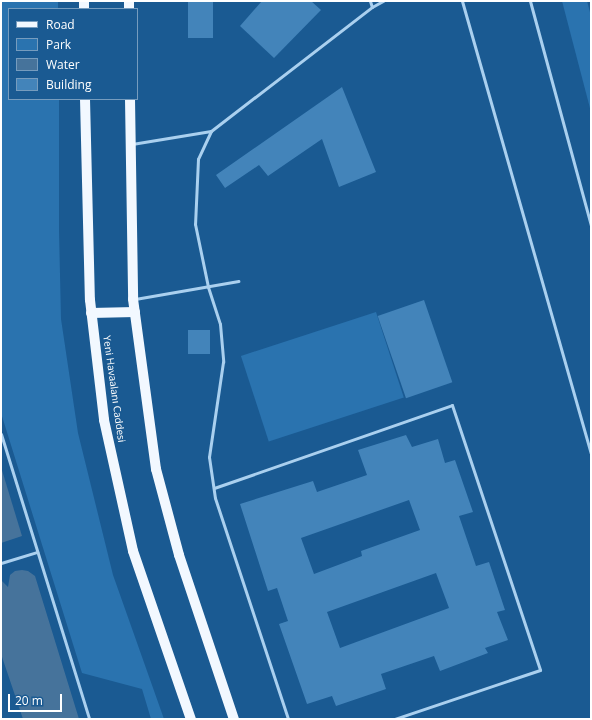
<!DOCTYPE html>
<html>
<head>
<meta charset="utf-8">
<style>
  body { margin:0 }
  #map { position:relative; width:592px; height:720px; overflow:hidden; background:#1a5a92; font-family:"Open Sans",sans-serif }
  div>[style] { position:absolute }
  .green>* { inset:0; background:#2a73af; transform-origin:0 0 }
  .water>* { inset:0; background:#46739b }
  .building>* { inset:0; background:#4384ba; transform-origin:0 0 }
  .lane>* { height:3px; margin:-1.5px; padding:0 1.5px; transform-origin:1.5px; border-radius:1.5px; background:#aad0ef }
  .primary>* { height:10px; margin:-5px; padding:0 5px; transform-origin:5px; border-radius:5px; background:#f2f8ff }
  span { translate:-50% -50%; white-space:nowrap; text-align:center; line-height:1.15; -webkit-text-stroke:3px #1a5a92; paint-order:stroke }
  .street-label { font-size:10px; color:#fff }
  .frame { position:absolute; inset:0; border:2px solid #fff; pointer-events:none }
  .legend { position:absolute; left:8px; top:8px; width:130px; height:92px; box-sizing:border-box; background:#1a5a92; border:1px solid #769cbe; margin:0; padding:5px 7px; list-style:none; font-size:12px; color:#fff }
  .legend li { display:flex; align-items:center; gap:8px; height:20px }
  .legend b { width:20px; border:1px solid #769cbe }
  .scale { position:absolute; left:8px; top:694px; width:54px; height:18px; box-sizing:border-box; border:2px solid #fff; border-top:0; padding-left:5px; font-size:12px; line-height:14px; white-space:nowrap; color:#fff; -webkit-text-stroke:3px #1a5a92; paint-order:stroke }
</style>
</head>
<body>
<div id="map">
  <div class="green">
    <i style="clip-path:polygon(1px 1px,58px 1px,58px 9px,9px 9px,9px 99px,59px 99px,59px 230px,61px 319px,78px 433px,113px 575px,164px 719px,151px 719px,142px 689px,82px 673px,1px 413px)"></i>
    <i style="clip-path:polygon(562px 1px,587px 1px,591px 16px,591px 112px)"></i>
    <i style="left:376px;top:312px;width:90px;height:142px;rotate:72deg"></i>
  </div>
  <div class="water">
    <i style="clip-path:polygon(1px 467px,22px 536px,1px 543px)"></i>
    <i style="clip-path:polygon(22px 570px,28px 571px,35px 576px,79px 719px,23px 719px,1px 654px,1px 580px,8px 587px,10px 575px,15px 571px)"></i>
  </div>
  <div class="building">
    <i style="left:188px;top:1px;width:25px;height:37px"></i>
    <i style="clip-path:polygon(262px 1px,311px 1px,321px 10px,274px 58px,240px 26px)"></i>
    <i style="clip-path:polygon(342px 87px,376px 172px,339px 187px,322px 139px,268px 176px,259px 165px,225px 188px,216px 175px)"></i>
    <i style="left:424px;top:300px;width:87px;height:49px;rotate:71deg"></i>
    <i style="left:188px;top:330px;width:22px;height:24px"></i>
    <i style="clip-path:polygon(evenodd,406px 435px,412px 447px,438px 439px,445px 463px,455px 460px,473px 512px,459px 516px,476px 566px,489px 562px,505px 610px,497px 612px,508px 640px,485px 648px,488px 653px,440px 671px,434px 656px,381px 674px,386px 689px,336px 706px,332px 696px,307px 704px,279px 624px,288px 621px,277px 588px,268px 591px,240px 504px,313px 481px,317px 492px,367px 475px,358px 450px,406px 435px,409px 500px,420px 530px,361px 551px,362px 556px,314px 574px,301px 538px,409px 500px,406px 435px,436px 573px,449px 608px,340px 648px,327px 612px,436px 573px)"></i>
  </div>
  <div class="lane">
    <i style="left:370px;top:1px;width:6px;rotate:72deg"></i>
    <i style="left:462px;top:1px;width:470px;rotate:74.1deg"></i>
    <i style="left:530px;top:1px;width:233px;rotate:74.8deg"></i>
    <i style="left:211px;top:131px;width:31px;rotate:115deg"></i>
    <i style="left:198px;top:159px;width:65px;rotate:92.6deg"></i>
    <i style="left:195px;top:224px;width:64px;rotate:78.3deg"></i>
    <i style="left:208px;top:287px;width:39px;rotate:72deg"></i>
    <i style="left:220px;top:324px;width:38px;rotate:85deg"></i>
    <i style="left:223px;top:362px;width:96px;rotate:98.4deg"></i>
    <i style="left:209px;top:457px;width:41px;rotate:81.7deg"></i>
    <i style="left:215px;top:498px;width:233px;rotate:71.7deg"></i>
    <i style="left:132px;top:144px;width:80px;rotate:-9.3deg"></i>
    <i style="left:211px;top:131px;width:203px;rotate:-37.6deg"></i>
    <i style="left:372px;top:7px;width:13px;rotate:-29deg"></i>
    <i style="left:135px;top:299px;width:105px;rotate:-9.9deg"></i>
    <i style="left:1px;top:434px;width:298px;rotate:72.8deg"></i>
    <i style="left:214px;top:488px;width:252px;rotate:-19.2deg"></i>
    <i style="left:452px;top:405px;width:279px;rotate:71.6deg"></i>
    <i style="left:540px;top:670px;width:154px;rotate:161.4deg"></i>
    <i style="left:1px;top:563px;width:38px;rotate:-17deg"></i>
  </div>
  <div class="primary">
    <i style="left:129px;top:1px;width:8px;rotate:90deg"></i>
    <i style="left:84px;top:9px;width:8px;rotate:-90deg"></i>
    <i style="left:85px;top:99px;width:201px;rotate:88.6deg"></i>
    <i style="left:90px;top:300px;width:121px;rotate:83.3deg"></i>
    <i style="left:104px;top:420px;width:134px;rotate:77.5deg"></i>
    <i style="left:133px;top:551px;width:178px;rotate:71deg"></i>
    <i style="left:130px;top:99px;width:200px;rotate:89.1deg"></i>
    <i style="left:133px;top:299px;width:172px;rotate:82.3deg"></i>
    <i style="left:156px;top:469px;width:89px;rotate:75deg"></i>
    <i style="left:179px;top:555px;width:173px;rotate:71.5deg"></i>
    <i style="left:91px;top:313px;width:44px;rotate:-1.3deg"></i>
  </div>
  <div class="street-label">
    <span style="left:114px;top:389px;rotate:82deg">Yeni Havaalanı Caddesi</span>
  </div>
  <div class="frame"></div>
  <ul class="legend">
  <li><b style="height:5px;background:#f2f8ff"></b>Road</li>
  <li><b style="height:11px;background:#2a73af"></b>Park</li>
  <li><b style="height:11px;background:#46739b"></b>Water</li>
  <li><b style="height:11px;background:#4384ba"></b>Building</li>
  </ul>
  <div class="scale">20 m</div>
</div>
</body>
</html>
